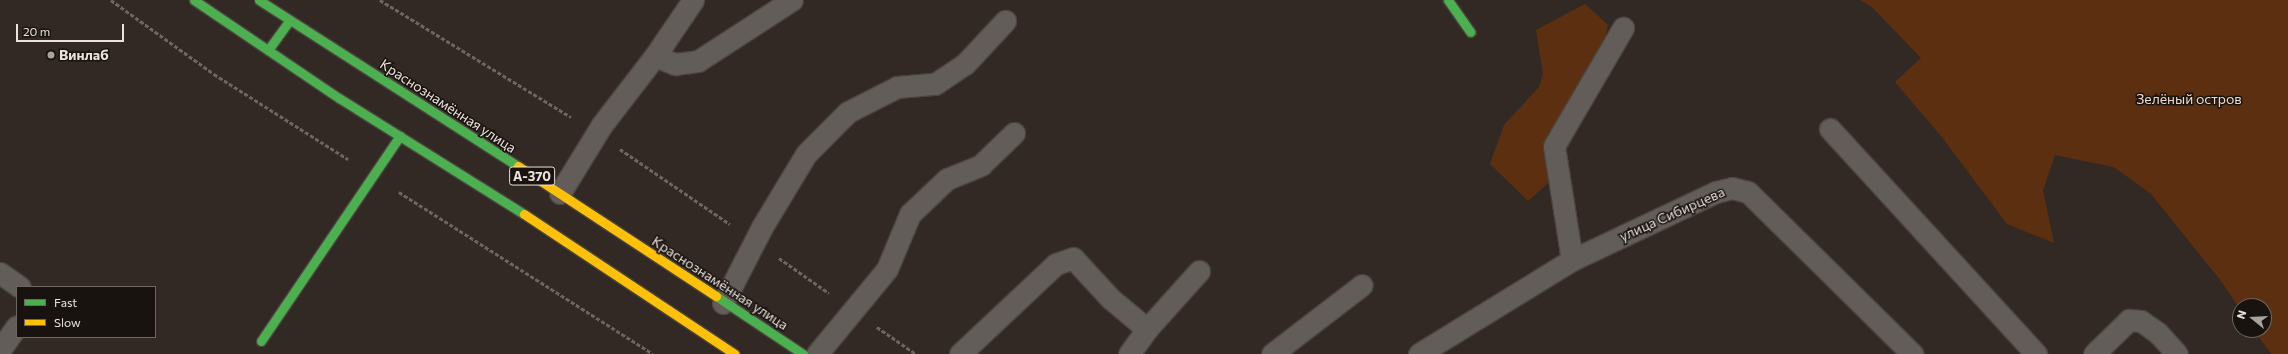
<!DOCTYPE html>
<html>
<head>
<meta charset="utf-8">
<style>
  body { margin:0 }
  #map { position:relative; width:2288px; height:354px; overflow:hidden; background:#322925; font-family:Commissioner,sans-serif }
  div>[style] { position:absolute }
  .green>* { inset:0; background:#5c2f11 }
  .path>* { height:2.5px; margin-top:-1.25px; transform-origin:0; background:repeating-linear-gradient(90deg,#6c6562 0 4px,transparent 0 6px) }
  .roads { filter:drop-shadow(1px 0 #4b4440) drop-shadow(-1px 0 #4b4440) drop-shadow(0 1px #4b4440) drop-shadow(0 -1px #4b4440) }
  .lane>* { height:21px; margin:-10.5px; padding:0 10.5px; transform-origin:10.5px; border-radius:10.5px; background:#635d59 }
  .fast>* { height:9px; margin:-4.5px; padding:0 4.5px; transform-origin:4.5px; border-radius:4.5px; background:#4caf50 }
  .slow>* { height:9px; margin:-4.5px; padding:0 4.5px; transform-origin:4.5px; border-radius:4.5px; background:#ffc107 }
  .dots>* { width:11px; height:11px; translate:-50% -50%; box-sizing:border-box; border:2px solid #19130f; border-radius:50% }
  span { translate:-50% -50%; white-space:nowrap; text-align:center; line-height:1.15; -webkit-text-stroke:3px #19130f; paint-order:stroke }
  .shield-label span { padding:1px 3px; background:#19130f; border:1px solid; border-radius:3px; -webkit-text-stroke-width:0 }
  .shield-label { font-size:13px; color:#ece2dd; font-weight:700 }
  .poi-label { font-size:14px; color:#ece2dd; font-weight:700 }
  .left { translate:0 -50%; text-align:left }
  .park-label { font-size:14px; color:#efd8cc }
  .street-label { font-size:14px; color:#ece2dd }
  .legend { position:absolute; left:16px; top:286px; width:140px; height:52px; box-sizing:border-box; background:#19130f; border:1px solid #6d6661; margin:0; padding:5px 7px; list-style:none; font-size:12px; color:#ece2dd }
  .legend li { display:flex; align-items:center; gap:8px; height:20px }
  .legend b { width:20px; border:1px solid #6d6661 }
  .north { position:absolute; left:2232px; top:298px; width:40px; height:40px; box-sizing:border-box; background:#19130f; border:1px solid #6d6661; border-radius:50%; rotate:288deg; font-size:11px; font-weight:700; line-height:16px; text-align:center; color:#ece2dd }
  .north::after { content:''; display:block; margin:auto; width:14px; height:18px; background:#aba19d; clip-path:polygon(50% 0,100% 100%,50% 72%,0 100%) }
  .scale { position:absolute; left:16px; top:24px; width:108px; height:18px; box-sizing:border-box; border:2px solid #ece2dd; border-top:0; padding-left:5px; font-size:12px; line-height:14px; white-space:nowrap; color:#ece2dd; -webkit-text-stroke:3px #19130f; paint-order:stroke }
</style>
</head>
<body>
<div id="map">
  <div class="green">
    <i style="clip-path:polygon(1860px 0,2288px 0,2288px 354px,2271px 354px,2254px 330px,2264px 330px,2264px 306px,2240px 306px,2240px 309px,2221px 281px,2151px 194px,2114px 167px,2055px 155px,2043px 190px,2054px 243px,2007px 224px,1941px 136px,1895px 82px,1921px 58px,1872px 7px)"></i>
    <i style="clip-path:polygon(1585px 4px,1608px 25px,1593px 90px,1556px 176px,1528px 201px,1490px 164px,1504px 125px,1539px 87px,1543px 74px,1536px 30px)"></i>
  </div>
  <div class="path">
    <i style="left:111px;top:0;width:127px;rotate:35.7deg"></i>
    <i style="left:214px;top:74px;width:159px;rotate:32.4deg"></i>
    <i style="left:380px;top:0;width:224px;rotate:31.5deg"></i>
    <i style="left:620px;top:149px;width:133px;rotate:34.3deg"></i>
    <i style="left:399px;top:192px;width:301px;rotate:32.5deg"></i>
    <i style="left:779px;top:258px;width:61px;rotate:35deg"></i>
    <i style="left:877px;top:327px;width:47px;rotate:34.7deg"></i>
  </div>
  <div class="roads">
    <div class="lane">
      <i style="left:655px;top:56px;width:22px;rotate:22deg"></i>
      <i style="left:675px;top:64px;width:23px;rotate:-7deg"></i>
      <i style="left:698px;top:61px;width:112px;rotate:-33deg"></i>
      <i style="left:1830px;top:129px;width:305px;rotate:47.5deg"></i>
      <i style="left:560px;top:193px;width:79px;rotate:-58.5deg"></i>
      <i style="left:601px;top:126px;width:88px;rotate:-52.4deg"></i>
      <i style="left:655px;top:56px;width:68px;rotate:-55.8deg"></i>
      <i style="left:1572px;top:260px;width:115px;rotate:-99deg"></i>
      <i style="left:1554px;top:146px;width:137px;rotate:-59.7deg"></i>
      <i style="left:0;top:273px;width:24px;rotate:35deg"></i>
      <i style="left:723px;top:303px;width:85px;rotate:-62.8deg"></i>
      <i style="left:762px;top:227px;width:85px;rotate:-58.9deg"></i>
      <i style="left:806px;top:154px;width:59px;rotate:-45deg"></i>
      <i style="left:848px;top:112px;width:55px;rotate:-27deg"></i>
      <i style="left:897px;top:87px;width:38px;rotate:-5deg"></i>
      <i style="left:935px;top:84px;width:36px;rotate:-34deg"></i>
      <i style="left:965px;top:64px;width:59px;rotate:-47.1deg"></i>
      <i style="left:0;top:350px;width:29px;rotate:-55deg"></i>
      <i style="left:817px;top:354px;width:110px;rotate:-50.5deg"></i>
      <i style="left:887px;top:269px;width:60px;rotate:-67.3deg"></i>
      <i style="left:910px;top:214px;width:51px;rotate:-43.4deg"></i>
      <i style="left:947px;top:179px;width:37px;rotate:-22deg"></i>
      <i style="left:981px;top:165px;width:46px;rotate:-44.1deg"></i>
      <i style="left:960px;top:354px;width:132px;rotate:-43.2deg"></i>
      <i style="left:1056px;top:264px;width:18px;rotate:-19deg"></i>
      <i style="left:1073px;top:258px;width:56px;rotate:47.2deg"></i>
      <i style="left:1111px;top:299px;width:47px;rotate:39.8deg"></i>
      <i style="left:1129px;top:354px;width:31px;rotate:-54deg"></i>
      <i style="left:1147px;top:329px;width:78px;rotate:-48.1deg"></i>
      <i style="left:1272px;top:354px;width:113px;rotate:-37.5deg"></i>
      <i style="left:1419px;top:354px;width:180px;rotate:-31.6deg"></i>
      <i style="left:1572px;top:260px;width:159px;rotate:-25.3deg"></i>
      <i style="left:1716px;top:192px;width:16px;rotate:-14deg"></i>
      <i style="left:1732px;top:188px;width:16px;rotate:14deg"></i>
      <i style="left:1748px;top:192px;width:231px;rotate:44.6deg"></i>
      <i style="left:2094px;top:354px;width:49px;rotate:-44.2deg"></i>
      <i style="left:2129px;top:320px;width:12px;rotate:5deg"></i>
      <i style="left:2141px;top:321px;width:21px;rotate:35deg"></i>
      <i style="left:2158px;top:333px;width:28px;rotate:48deg"></i>
    </div>
    <div class="fast">
      <i style="left:194px;top:0;width:175px;rotate:34.1deg"></i>
      <i style="left:339px;top:98px;width:218px;rotate:32.1deg"></i>
      <i style="left:259px;top:0;width:308px;rotate:32.7deg"></i>
      <i style="left:1448px;top:0;width:39px;rotate:55deg"></i>
      <i style="left:268px;top:50px;width:37px;rotate:-54deg"></i>
      <i style="left:716px;top:296px;width:105px;rotate:33.7deg"></i>
      <i style="left:261px;top:341px;width:248px;rotate:-55.9deg"></i>
    </div>
    <div class="slow">
      <i style="left:518px;top:166px;width:237px;rotate:33.3deg"></i>
      <i style="left:524px;top:214px;width:253px;rotate:33.6deg"></i>
    </div>
  </div>
  <div class="dots">
    <i style="left:51px;top:55px;background:#aba19d"></i>
  </div>
  <div class="shield-label">
    <span style="left:532px;top:176px">А-370</span>
  </div>
  <div class="poi-label">
    <span class="left" style="left:59px;top:55px">Винлаб</span>
  </div>
  <div class="park-label">
    <span style="left:2189px;top:99px">Зелёный остров</span>
  </div>
  <div class="street-label">
    <span style="left:448px;top:106px;rotate:33deg">Краснознамённая улица</span>
    <span style="left:1672px;top:214px;rotate:-24deg">улица Сибирцева</span>
    <span style="left:720px;top:283px;rotate:33deg">Краснознамённая улица</span>
  </div>
  <ul class="legend">
  <li><b style="height:5px;background:#4caf50"></b>Fast</li>
  <li><b style="height:5px;background:#ffc107"></b>Slow</li>
  </ul>
  <div class="north">N</div>
  <div class="scale">20 m</div>
</div>
</body>
</html>
